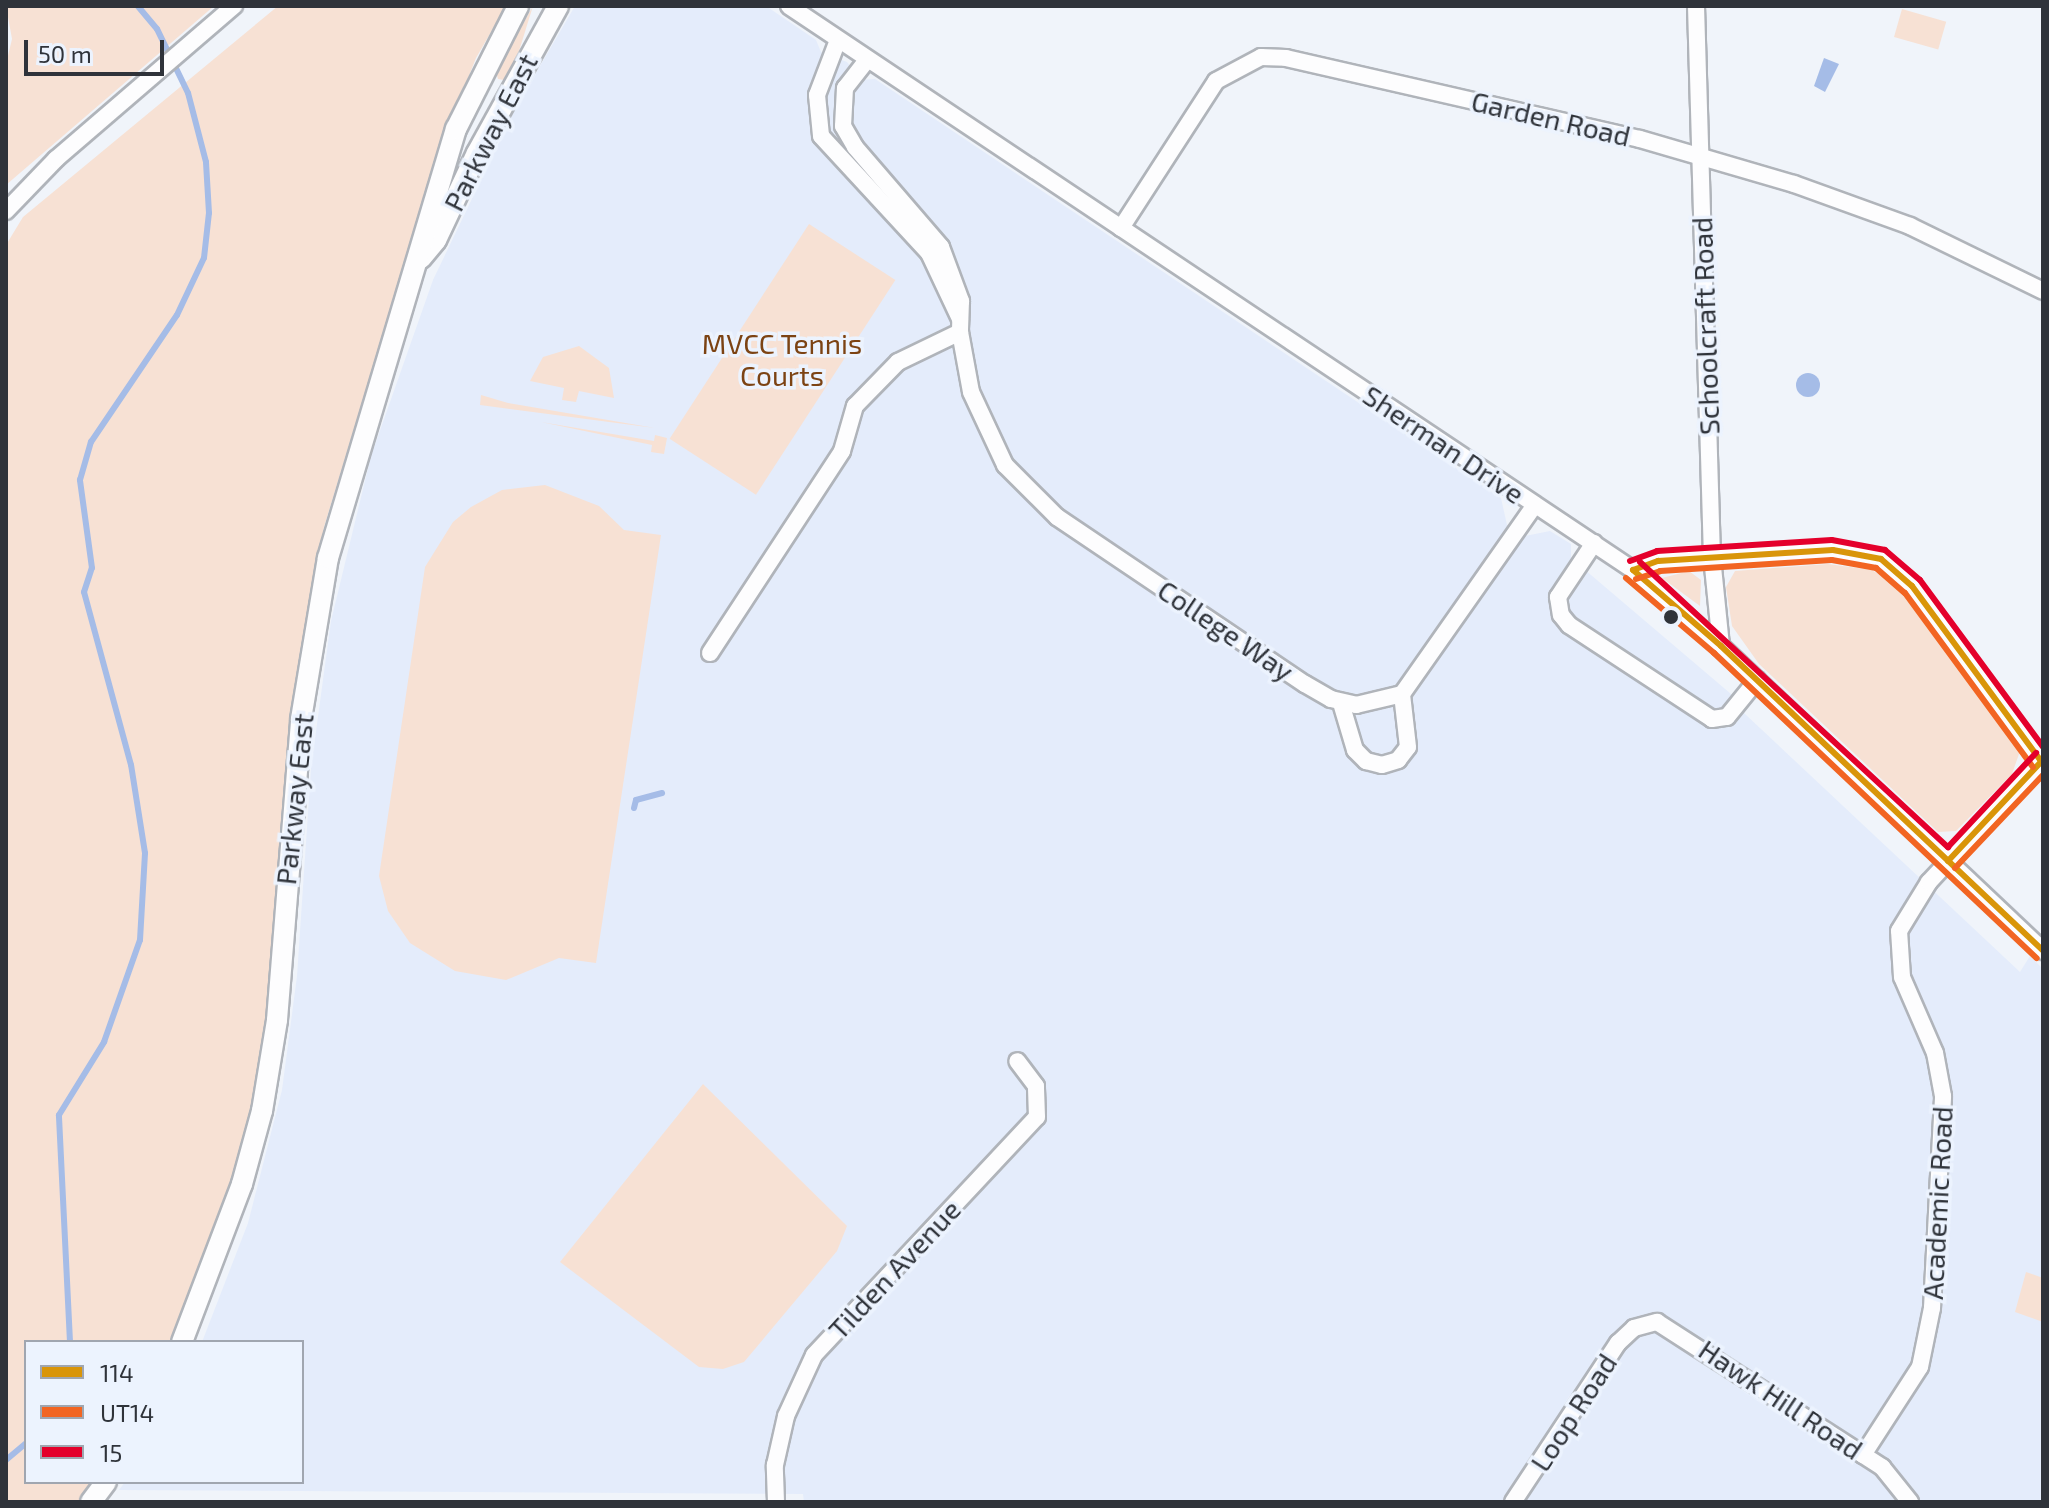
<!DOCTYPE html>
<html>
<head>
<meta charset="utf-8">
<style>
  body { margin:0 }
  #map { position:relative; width:2049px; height:1508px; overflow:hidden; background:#f0f4fa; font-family:"Exo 2",sans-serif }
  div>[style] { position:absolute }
  .built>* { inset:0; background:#e4ecfb }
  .green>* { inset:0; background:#f7e1d4; transform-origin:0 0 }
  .water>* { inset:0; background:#a5bce7 }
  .round { border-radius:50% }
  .stream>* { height:6px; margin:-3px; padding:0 3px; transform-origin:3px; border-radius:3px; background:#a5bce7 }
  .roads { filter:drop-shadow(2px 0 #b0b4ba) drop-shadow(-2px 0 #b0b4ba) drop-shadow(0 2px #b0b4ba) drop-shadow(0 -2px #b0b4ba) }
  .minor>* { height:16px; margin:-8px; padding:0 8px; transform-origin:8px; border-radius:8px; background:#fdfdfe }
  .tertiary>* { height:20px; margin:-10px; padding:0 10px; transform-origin:10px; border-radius:10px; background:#fdfdfe }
  .bus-1>* { height:6px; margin:-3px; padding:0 3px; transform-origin:3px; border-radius:3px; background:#d99509 }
  .bus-2>* { height:6px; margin:-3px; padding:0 3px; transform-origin:3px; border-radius:3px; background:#f26522 }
  .bus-3>* { height:6px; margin:-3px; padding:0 3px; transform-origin:3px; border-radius:3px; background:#e4002b }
  .dots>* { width:22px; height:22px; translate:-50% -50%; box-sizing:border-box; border:4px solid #ecf3fe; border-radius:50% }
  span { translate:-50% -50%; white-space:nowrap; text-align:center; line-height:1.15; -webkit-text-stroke:7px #ecf3fe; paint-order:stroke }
  .street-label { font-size:28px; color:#2f333a }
  .park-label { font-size:28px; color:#7c4313 }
  .frame { position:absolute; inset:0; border:8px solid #2f333a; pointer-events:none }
  .legend { position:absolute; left:24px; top:1340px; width:280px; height:144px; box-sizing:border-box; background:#ecf3fe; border:2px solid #a0a6b0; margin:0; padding:10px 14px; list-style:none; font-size:24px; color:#2f333a }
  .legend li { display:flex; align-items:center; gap:16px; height:40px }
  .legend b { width:40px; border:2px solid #a0a6b0 }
  .scale { position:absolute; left:24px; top:40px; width:140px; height:36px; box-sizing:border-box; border:4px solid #2f333a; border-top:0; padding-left:10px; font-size:24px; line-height:28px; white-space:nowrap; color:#2f333a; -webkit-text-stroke:6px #ecf3fe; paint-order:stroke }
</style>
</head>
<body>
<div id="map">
  <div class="built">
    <i style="clip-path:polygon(575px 6px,766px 6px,816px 40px,821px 52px,847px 62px,861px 80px,875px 79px,1501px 498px,1507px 525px,1525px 536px,1550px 531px,1571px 544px,1571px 558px,1731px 694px,1745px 714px,2020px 972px,2030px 956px,2043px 969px,2043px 1502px,804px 1502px,803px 1494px,119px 1490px,125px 1482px,302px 1482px,302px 1342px,202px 1342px,248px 1223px,282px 1090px,297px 976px,311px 768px,331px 621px,371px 456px,433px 280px,516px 107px)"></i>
  </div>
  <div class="green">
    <i style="clip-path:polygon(6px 6px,214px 6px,6px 185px,6px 64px,12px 39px)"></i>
    <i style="clip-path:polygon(278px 6px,506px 6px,476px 58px,438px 154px,324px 527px,293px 695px,267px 1015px,255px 1093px,227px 1201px,172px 1342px,26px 1342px,26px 1482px,93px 1482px,79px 1502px,6px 1502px,6px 245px,23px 217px)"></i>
    <i style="clip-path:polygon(533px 6px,519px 51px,504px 80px,498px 79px,496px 72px)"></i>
    <i style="left:1902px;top:9px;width:46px;height:29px;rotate:16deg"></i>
    <i style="left:809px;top:224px;width:103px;height:256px;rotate:33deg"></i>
    <i style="clip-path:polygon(579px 346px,609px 368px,614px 398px,579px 391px,576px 402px,562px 400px,564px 388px,530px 381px,543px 357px)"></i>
    <i style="clip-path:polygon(481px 395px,508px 403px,655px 428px,480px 405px)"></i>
    <i style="clip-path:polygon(541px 422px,654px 441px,655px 435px,667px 438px,664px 454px,651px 452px,652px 445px)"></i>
    <i style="clip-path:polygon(545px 485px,599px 506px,624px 530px,661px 535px,596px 963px,559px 958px,506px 980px,455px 971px,410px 943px,388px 911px,379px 876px,425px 567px,453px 522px,471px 507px,502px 490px)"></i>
    <i style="clip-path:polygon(1828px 564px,1872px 570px,1894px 584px,2016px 740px,2019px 754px,2012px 774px,1956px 831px,1938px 832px,1759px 664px,1732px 626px,1726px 587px,1735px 571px)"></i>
    <i style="clip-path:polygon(1689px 571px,1701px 580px,1700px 606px,1662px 578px)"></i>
    <i style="clip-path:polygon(703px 1084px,847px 1226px,837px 1251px,744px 1362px,723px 1369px,699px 1367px,560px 1262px)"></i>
    <i style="clip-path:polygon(2026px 1272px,2043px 1278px,2043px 1322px,2015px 1312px)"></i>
  </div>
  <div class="water">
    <i style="clip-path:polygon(1824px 58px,1839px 64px,1825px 92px,1814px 86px)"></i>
    <i class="round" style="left:1796px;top:373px;width:24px;height:24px"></i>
  </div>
  <div class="stream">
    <i style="left:634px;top:808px;width:8px;rotate:-76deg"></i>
    <i style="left:636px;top:800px;width:27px;rotate:-15deg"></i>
    <i style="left:70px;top:1342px;width:227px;rotate:-92.8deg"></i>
    <i style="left:59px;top:1115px;width:86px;rotate:-58.3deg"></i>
    <i style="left:104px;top:1042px;width:108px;rotate:-70.6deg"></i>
    <i style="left:140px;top:940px;width:87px;rotate:-86.7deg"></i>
    <i style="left:145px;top:853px;width:89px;rotate:-99deg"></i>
    <i style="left:131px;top:765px;width:179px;rotate:-105.2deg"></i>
    <i style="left:84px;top:592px;width:25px;rotate:-72deg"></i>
    <i style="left:92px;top:568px;width:89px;rotate:-97.8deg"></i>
    <i style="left:80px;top:480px;width:40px;rotate:-74deg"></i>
    <i style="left:91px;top:442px;width:153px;rotate:-55.9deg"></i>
    <i style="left:177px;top:315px;width:63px;rotate:-64.7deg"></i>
    <i style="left:204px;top:258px;width:45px;rotate:-83.7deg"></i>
    <i style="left:209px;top:213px;width:51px;rotate:-93.4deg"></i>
    <i style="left:206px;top:162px;width:71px;rotate:-104.6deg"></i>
    <i style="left:188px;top:93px;width:71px;rotate:-115.8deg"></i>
    <i style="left:157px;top:29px;width:30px;rotate:-130deg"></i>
    <i style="left:6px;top:1460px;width:26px;rotate:-40deg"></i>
  </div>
  <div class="roads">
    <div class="minor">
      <i style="left:789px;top:6px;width:1015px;rotate:33.75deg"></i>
      <i style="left:1633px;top:570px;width:116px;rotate:40.8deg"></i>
      <i style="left:1721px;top:646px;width:444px;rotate:43.4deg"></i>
      <i style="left:1696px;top:6px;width:551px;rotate:88.34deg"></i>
      <i style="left:1712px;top:557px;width:89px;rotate:84.2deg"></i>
      <i style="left:838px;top:40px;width:59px;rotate:110.9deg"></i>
      <i style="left:817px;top:95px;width:41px;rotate:84.4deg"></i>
      <i style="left:821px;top:136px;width:159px;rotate:47.3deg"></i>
      <i style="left:929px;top:253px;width:73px;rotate:64.8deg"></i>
      <i style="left:867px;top:60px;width:36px;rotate:128deg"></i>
      <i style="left:845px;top:88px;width:38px;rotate:93deg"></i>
      <i style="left:843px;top:126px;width:24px;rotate:60deg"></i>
      <i style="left:855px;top:147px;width:132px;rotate:49.3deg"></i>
      <i style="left:941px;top:247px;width:58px;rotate:69.7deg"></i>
      <i style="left:961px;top:301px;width:31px;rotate:92deg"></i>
      <i style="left:960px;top:332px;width:61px;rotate:79.6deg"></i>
      <i style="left:971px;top:392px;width:81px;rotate:65deg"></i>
      <i style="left:1005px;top:465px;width:74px;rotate:45deg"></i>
      <i style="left:1057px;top:517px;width:299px;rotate:34deg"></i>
      <i style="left:1305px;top:684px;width:30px;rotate:30deg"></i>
      <i style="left:1331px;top:699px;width:26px;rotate:13deg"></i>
      <i style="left:1356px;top:705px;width:47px;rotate:-13.4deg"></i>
      <i style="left:1402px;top:694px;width:231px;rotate:-54.9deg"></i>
      <i style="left:6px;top:211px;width:72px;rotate:-46.1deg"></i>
      <i style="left:56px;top:159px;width:235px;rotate:-40.7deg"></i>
      <i style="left:1121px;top:228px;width:175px;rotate:-57.1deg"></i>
      <i style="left:1216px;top:81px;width:51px;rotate:-28.1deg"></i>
      <i style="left:1261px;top:57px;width:25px;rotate:2deg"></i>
      <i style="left:1286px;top:58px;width:363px;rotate:12.9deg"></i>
      <i style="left:1640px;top:139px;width:160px;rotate:16.3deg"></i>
      <i style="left:1794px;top:184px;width:123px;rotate:19.9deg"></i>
      <i style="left:1910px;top:226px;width:148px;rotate:26deg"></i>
      <i style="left:1594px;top:543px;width:65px;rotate:123.7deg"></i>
      <i style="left:1558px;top:597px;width:18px;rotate:81deg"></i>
      <i style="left:1561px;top:615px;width:13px;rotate:51deg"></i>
      <i style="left:1569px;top:625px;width:171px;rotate:33.3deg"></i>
      <i style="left:1712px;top:719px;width:15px;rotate:-8deg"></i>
      <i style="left:1727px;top:717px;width:48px;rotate:-51deg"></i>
      <i style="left:1633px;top:570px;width:27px;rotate:-20deg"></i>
      <i style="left:1658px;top:561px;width:175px;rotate:-3.6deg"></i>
      <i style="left:1833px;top:550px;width:49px;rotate:10.6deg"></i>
      <i style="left:1881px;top:559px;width:41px;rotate:41.1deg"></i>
      <i style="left:1912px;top:586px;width:217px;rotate:53.6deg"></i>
      <i style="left:710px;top:653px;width:241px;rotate:-56.8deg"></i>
      <i style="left:842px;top:451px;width:47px;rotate:-73.9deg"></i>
      <i style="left:855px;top:406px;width:62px;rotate:-45.7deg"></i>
      <i style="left:898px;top:362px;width:69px;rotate:-25.8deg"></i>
      <i style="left:1341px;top:703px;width:49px;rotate:73.4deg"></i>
      <i style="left:1355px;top:750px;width:16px;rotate:45deg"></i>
      <i style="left:1366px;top:761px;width:16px;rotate:14deg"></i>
      <i style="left:1382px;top:765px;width:17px;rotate:-17deg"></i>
      <i style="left:1398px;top:760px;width:16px;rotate:-52deg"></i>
      <i style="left:1408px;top:747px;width:53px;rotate:-96.5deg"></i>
      <i style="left:1863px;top:1455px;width:105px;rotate:-57.1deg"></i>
      <i style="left:1920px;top:1367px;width:60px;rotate:-78.5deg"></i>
      <i style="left:1932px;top:1308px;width:212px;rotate:-87deg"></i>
      <i style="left:1943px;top:1096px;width:44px;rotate:-100.5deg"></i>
      <i style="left:1935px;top:1053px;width:83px;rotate:-113.5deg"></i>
      <i style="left:1902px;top:977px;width:46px;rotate:-93.7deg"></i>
      <i style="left:1899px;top:931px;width:57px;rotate:-58.5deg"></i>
      <i style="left:1929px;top:882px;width:167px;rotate:-46.9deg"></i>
      <i style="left:776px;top:1502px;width:37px;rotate:-92deg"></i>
      <i style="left:775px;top:1465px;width:50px;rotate:-77.3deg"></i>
      <i style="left:786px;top:1416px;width:67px;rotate:-65.3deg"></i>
      <i style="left:814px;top:1355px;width:326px;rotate:-46.9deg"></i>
      <i style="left:1037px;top:1117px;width:31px;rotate:-92deg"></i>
      <i style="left:1036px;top:1086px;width:31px;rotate:-127deg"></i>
      <i style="left:1513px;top:1502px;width:191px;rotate:-56.6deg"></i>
      <i style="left:1618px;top:1343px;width:22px;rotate:-43deg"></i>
      <i style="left:1634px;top:1328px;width:24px;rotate:-15deg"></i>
      <i style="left:1657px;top:1322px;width:268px;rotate:32.8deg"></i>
      <i style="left:1882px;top:1467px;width:45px;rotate:51.3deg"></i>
    </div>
    <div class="tertiary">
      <i style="left:421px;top:258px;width:23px;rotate:-50deg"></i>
      <i style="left:436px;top:240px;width:96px;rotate:-64.8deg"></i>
      <i style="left:477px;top:153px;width:168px;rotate:-61.1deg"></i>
      <i style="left:182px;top:1342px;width:169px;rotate:-69.2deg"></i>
      <i style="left:242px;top:1184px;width:76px;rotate:-74.7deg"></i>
      <i style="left:262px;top:1111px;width:92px;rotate:-80.6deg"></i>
      <i style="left:277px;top:1020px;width:302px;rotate:-85.4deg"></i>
      <i style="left:301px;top:719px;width:163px;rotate:-80.5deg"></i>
      <i style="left:328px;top:558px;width:448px;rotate:-73.4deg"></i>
      <i style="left:456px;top:129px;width:138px;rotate:-63.2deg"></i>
      <i style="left:91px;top:1502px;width:25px;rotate:-53deg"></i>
    </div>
  </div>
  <div class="bus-1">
    <i style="left:1633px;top:570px;width:116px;rotate:40.8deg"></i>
    <i style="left:1721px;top:646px;width:444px;rotate:43.4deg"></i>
    <i style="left:1633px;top:570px;width:27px;rotate:-20deg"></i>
    <i style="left:1658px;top:561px;width:175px;rotate:-3.6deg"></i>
    <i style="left:1833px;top:550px;width:49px;rotate:10.6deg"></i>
    <i style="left:1881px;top:559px;width:41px;rotate:41.1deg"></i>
    <i style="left:1912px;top:586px;width:217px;rotate:53.6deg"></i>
    <i style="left:1948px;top:861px;width:139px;rotate:-46.8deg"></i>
  </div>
  <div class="bus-2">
    <i style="left:1626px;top:578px;width:116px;rotate:40.4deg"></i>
    <i style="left:1714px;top:653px;width:444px;rotate:43.4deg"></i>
    <i style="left:1636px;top:579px;width:25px;rotate:-18deg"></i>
    <i style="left:1660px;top:571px;width:172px;rotate:-3.7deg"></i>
    <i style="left:1832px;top:560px;width:45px;rotate:10.3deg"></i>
    <i style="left:1876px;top:568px;width:38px;rotate:41deg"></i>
    <i style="left:1905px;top:593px;width:216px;rotate:53.7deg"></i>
    <i style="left:1955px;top:868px;width:128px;rotate:-46.6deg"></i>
  </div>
  <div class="bus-3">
    <i style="left:1630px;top:561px;width:29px;rotate:-20deg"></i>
    <i style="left:1657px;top:551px;width:175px;rotate:-3.6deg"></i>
    <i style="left:1832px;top:540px;width:54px;rotate:10.7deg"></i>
    <i style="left:1885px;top:550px;width:46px;rotate:40.6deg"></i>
    <i style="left:1920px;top:580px;width:207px;rotate:53.6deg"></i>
    <i style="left:1640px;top:562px;width:420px;rotate:42.8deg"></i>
    <i style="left:1948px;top:847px;width:129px;rotate:-46.9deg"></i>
  </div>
  <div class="dots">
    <i style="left:1671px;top:617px;background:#2f333a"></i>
  </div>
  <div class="street-label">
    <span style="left:1551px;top:118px;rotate:13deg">Garden Road</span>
    <span style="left:490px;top:132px;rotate:-63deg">Parkway East</span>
    <span style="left:1705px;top:326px;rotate:-92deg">Schoolcraft Road</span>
    <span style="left:1444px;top:444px;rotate:34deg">Sherman Drive</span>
    <span style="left:1226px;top:630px;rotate:34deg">College Way</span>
    <span style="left:294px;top:799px;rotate:-84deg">Parkway East</span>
    <span style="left:1937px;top:1203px;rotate:-87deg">Academic Road</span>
    <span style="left:894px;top:1269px;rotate:-47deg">Tilden Avenue</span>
    <span style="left:1781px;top:1399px;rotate:34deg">Hawk Hill Road</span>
    <span style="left:1573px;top:1412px;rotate:-57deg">Loop Road</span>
  </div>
  <div class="park-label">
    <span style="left:782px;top:359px">MVCC Tennis<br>Courts</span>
  </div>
  <div class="frame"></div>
  <ul class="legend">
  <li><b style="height:10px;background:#d99509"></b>114</li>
  <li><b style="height:10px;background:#f26522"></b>UT14</li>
  <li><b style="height:10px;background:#e4002b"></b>15</li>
  </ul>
  <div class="scale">50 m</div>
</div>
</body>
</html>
